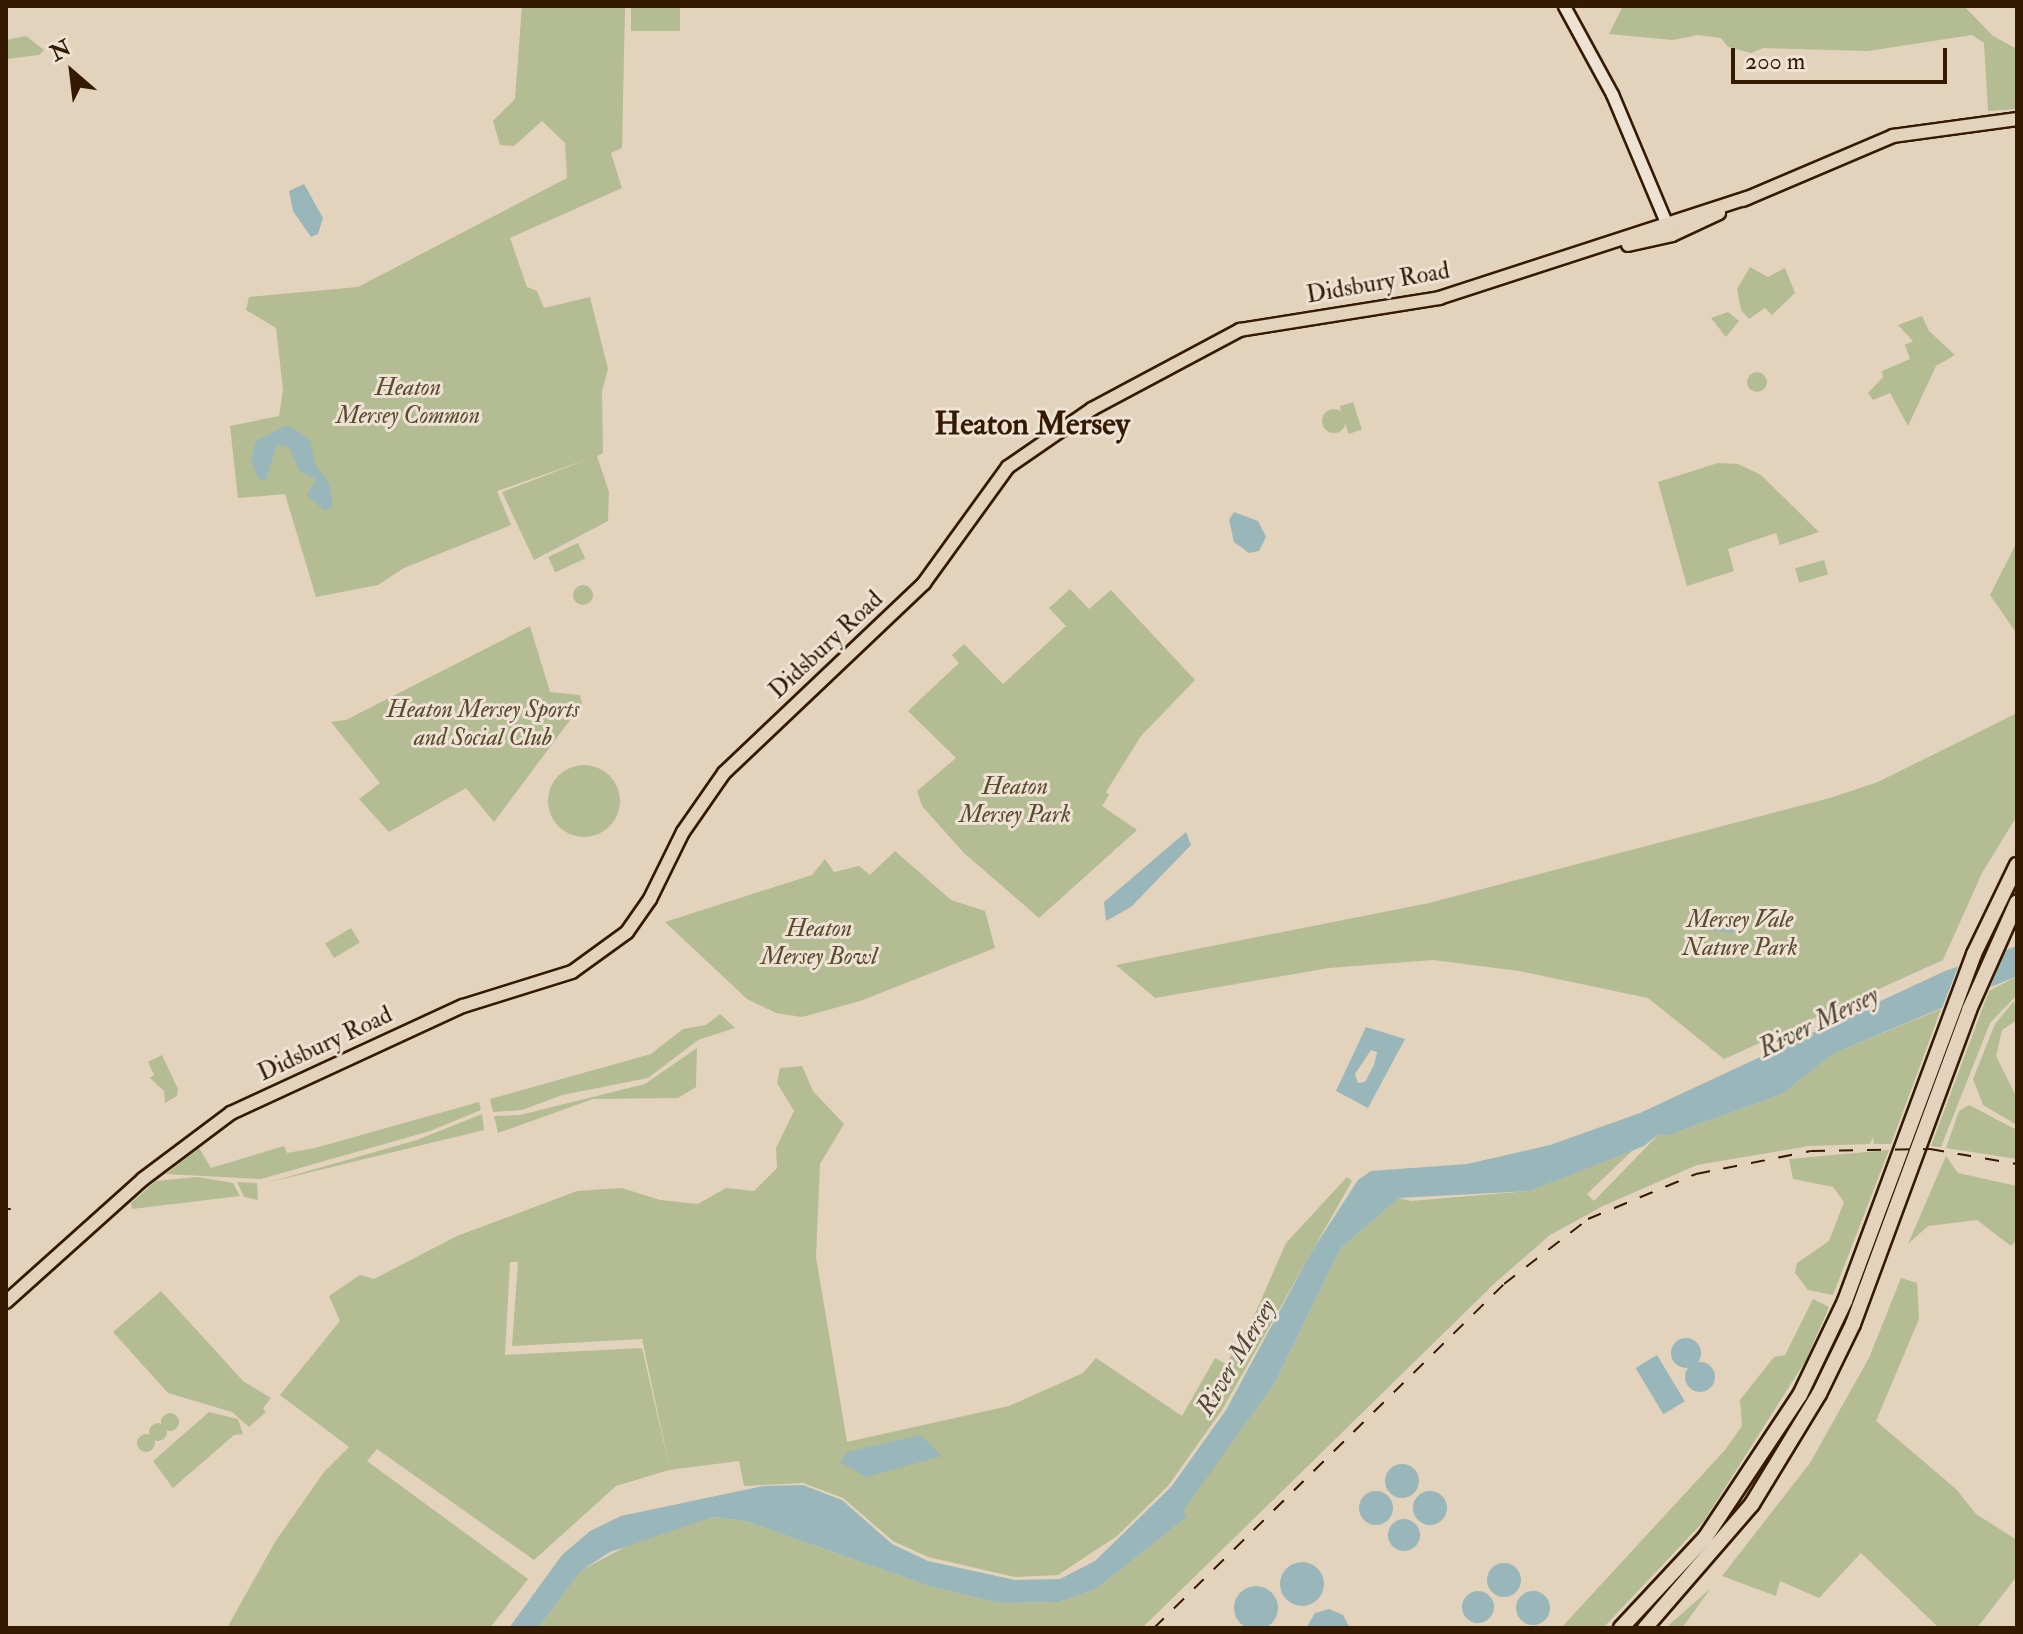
<!DOCTYPE html>
<html>
<head>
<meta charset="utf-8">
<style>
  body { margin:0 }
  #map { position:relative; width:2023px; height:1634px; overflow:hidden; background:#e3d3bc; font-family:"IM FELL Double Pica",serif }
  div>[style] { position:absolute }
  .green>* { inset:0; background:#b3bc92; transform-origin:0 0 }
  .round { border-radius:50% }
  .water>* { inset:0; background:#99b6ba; transform-origin:0 0 }
  .pier>* { inset:0; background:#e3d3bc }
  .roads { filter:drop-shadow(2px 0 #351a02) drop-shadow(-2px 0 #351a02) drop-shadow(0 2px #351a02) drop-shadow(0 -2px #351a02) }
  .secondary>* { height:11px; margin:-5.5px; padding:0 5.5px; transform-origin:5.5px; border-radius:5.5px; background:#ede2d3 }
  .primary>* { height:12px; margin:-6px; padding:0 6px; transform-origin:6px; border-radius:6px; background:#e3d3bc }
  .highway>* { height:14px; margin:-7px; padding:0 7px; transform-origin:7px; border-radius:7px; background:#e3d3bc }
  .tram>* { height:2px; margin:-1px; padding:0 1px; transform-origin:1px; border-radius:1px; background:#351a02 }
  .rail>* { height:2px; margin-top:-1px; transform-origin:0; background:repeating-linear-gradient(90deg,#351a02 0 14px,transparent 0 28px) }
  span { translate:-50% -50%; white-space:nowrap; text-align:center; line-height:1.15; -webkit-text-stroke:6px #ede2d3; paint-order:stroke }
  .street-label { font-size:24px; color:#351a02 }
  .park-label { font-size:24px; color:#5b4b2d; font-style:italic }
  .water-label { font-size:26px; color:#534939; font-style:italic }
  .district-label { font-size:32px; color:#351a02; font-weight:700 }
  .frame { position:absolute; inset:0; border:8px solid #351a02; pointer-events:none }
  .north { position:absolute; left:32px; top:32px; width:80px; height:80px; -webkit-text-stroke:6px #ede2d3; paint-order:stroke; rotate:332deg; font-size:22px; font-weight:700; line-height:32px; text-align:center; color:#351a02 }
  .north::after { content:''; display:block; margin:auto; width:28px; height:36px; background:#351a02; clip-path:polygon(50% 0,100% 100%,50% 72%,0 100%) }
  .scale { position:absolute; left:1731px; top:48px; width:216px; height:36px; box-sizing:border-box; border:4px solid #351a02; border-top:0; padding-left:10px; font-size:24px; line-height:28px; white-space:nowrap; color:#351a02; -webkit-text-stroke:6px #ede2d3; paint-order:stroke }
</style>
</head>
<body>
<div id="map">
  <div class="green">
    <i style="clip-path:polygon(522px 6px,625px 6px,622px 148px,611px 153px,622px 188px,510px 238px,527px 287px,537px 291px,544px 308px,590px 297px,608px 369px,602px 391px,603px 453px,597px 456px,609px 492px,608px 521px,534px 560px,502px 492px,591px 458px,497px 491px,511px 525px,404px 568px,378px 585px,316px 597px,285px 494px,238px 498px,230px 426px,279px 416px,283px 390px,276px 328px,246px 310px,249px 297px,358px 287px,567px 178px,565px 143px,542px 121px,514px 146px,500px 145px,493px 121px,515px 99px)"></i>
    <i style="left:631px;top:6px;width:49px;height:25px"></i>
    <i style="clip-path:polygon(1623px 6px,1964px 6px,1993px 36px,2017px 49px,2017px 109px,1988px 111px,1984px 43px,1972px 35px,1868px 51px,1763px 48px,1751px 53px,1728px 47px,1721px 38px,1698px 35px,1673px 40px,1609px 34px)"></i>
    <i style="clip-path:polygon(26px 36px,44px 50px,39px 55px,6px 59px,6px 40px)"></i>
    <i style="clip-path:polygon(1750px 267px,1768px 277px,1785px 268px,1795px 293px,1772px 315px,1765px 308px,1749px 319px,1741px 310px,1737px 289px)"></i>
    <i style="clip-path:polygon(1728px 312px,1739px 321px,1726px 337px,1711px 318px)"></i>
    <i style="clip-path:polygon(1922px 316px,1929px 331px,1955px 355px,1936px 366px,1908px 426px,1890px 393px,1873px 400px,1868px 393px,1883px 377px,1882px 371px,1910px 359px,1905px 345px,1913px 341px,1898px 325px)"></i>
    <i class="round" style="left:1747px;top:372px;width:20px;height:20px"></i>
    <i style="left:1353px;top:402px;width:29px;height:14px;rotate:72deg"></i>
    <i class="round" style="left:1322px;top:409px;width:24px;height:24px"></i>
    <i style="clip-path:polygon(1718px 463px,1738px 464px,1761px 475px,1819px 532px,1780px 545px,1776px 533px,1728px 549px,1734px 571px,1687px 586px,1658px 482px)"></i>
    <i style="clip-path:polygon(2017px 542px,2017px 634px,1990px 595px)"></i>
    <i style="left:578px;top:543px;width:17px;height:33px;rotate:65deg"></i>
    <i style="left:1824px;top:560px;width:15px;height:30px;rotate:74deg"></i>
    <i class="round" style="left:573px;top:585px;width:20px;height:20px"></i>
    <i style="clip-path:polygon(1070px 589px,1089px 609px,1111px 590px,1195px 680px,1141px 736px,1106px 792px,1109px 795px,1102px 806px,1137px 830px,1039px 918px,964px 853px,922px 806px,917px 791px,956px 758px,908px 711px,959px 663px,952px 655px,964px 644px,1003px 684px,1066px 626px,1049px 608px)"></i>
    <i style="clip-path:polygon(530px 626px,550px 692px,580px 695px,582px 704px,494px 822px,466px 788px,389px 832px,359px 799px,380px 783px,331px 722px,346px 720px)"></i>
    <i style="clip-path:polygon(2017px 713px,2017px 816px,1982px 873px,1943px 960px,1724px 1059px,1648px 998px,1519px 971px,1433px 960px,1329px 968px,1155px 998px,1116px 965px,1429px 903px,1830px 798px,1878px 782px)"></i>
    <i class="round" style="left:548px;top:765px;width:72px;height:72px"></i>
    <i style="clip-path:polygon(895px 851px,951px 900px,985px 911px,995px 948px,860px 1001px,802px 1017px,776px 1013px,747px 999px,665px 922px,812px 875px,825px 859px,834px 872px,859px 866px,870px 875px)"></i>
    <i style="left:351px;top:928px;width:17px;height:30px;rotate:59deg"></i>
    <i style="clip-path:polygon(2017px 976px,2017px 995px,1990px 1023px,1941px 1147px,1931px 1146px,1989px 991px)"></i>
    <i style="clip-path:polygon(2014px 1001px,2017px 1020px,2002px 1030px,1996px 1056px,2017px 1098px,2017px 1125px,1983px 1105px,1973px 1079px,1995px 1024px)"></i>
    <i style="clip-path:polygon(1941px 1009px,1891px 1144px,1874px 1144px,1873px 1137px,1870px 1144px,1809px 1146px,1697px 1165px,1603px 1206px,1550px 1235px,1496px 1282px,1142px 1628px,538px 1628px,582px 1570px,647px 1535px,713px 1517px,745px 1521px,929px 1586px,999px 1603px,1059px 1602px,1096px 1589px,1187px 1517px,1182px 1511px,1276px 1381px,1340px 1249px,1399px 1198px,1411px 1201px,1530px 1191px,1634px 1149px,1587px 1194px,1594px 1201px,1659px 1134px,1666px 1136px,1782px 1094px,1833px 1054px)"></i>
    <i style="clip-path:polygon(720px 1014px,735px 1028px,698px 1040px,648px 1078px,562px 1095px,522px 1110px,493px 1112px,490px 1099px,651px 1054px,683px 1029px,706px 1025px)"></i>
    <i style="clip-path:polygon(697px 1048px,696px 1087px,678px 1098px,593px 1099px,498px 1133px,494px 1116px,520px 1115px,645px 1084px)"></i>
    <i style="clip-path:polygon(162px 1055px,178px 1089px,177px 1096px,165px 1103px,164px 1091px,150px 1078px,154px 1075px,148px 1062px)"></i>
    <i style="clip-path:polygon(evenodd,802px 1066px,813px 1091px,844px 1124px,820px 1164px,816px 1257px,847px 1442px,1009px 1406px,1083px 1373px,1096px 1358px,1182px 1416px,1215px 1358px,1226px 1364px,1255px 1314px,1286px 1243px,1347px 1177px,1352px 1181px,1222px 1410px,1168px 1486px,1117px 1536px,1058px 1575px,1015px 1577px,928px 1557px,893px 1541px,843px 1498px,803px 1483px,744px 1486px,739px 1461px,669px 1470px,616px 1486px,534px 1560px,377px 1449px,367px 1461px,528px 1579px,490px 1628px,227px 1628px,275px 1542px,324px 1472px,349px 1447px,280px 1395px,340px 1321px,329px 1296px,360px 1275px,374px 1279px,457px 1236px,577px 1191px,622px 1188px,660px 1200px,698px 1204px,726px 1188px,754px 1191px,777px 1168px,776px 1148px,794px 1111px,777px 1083px,780px 1068px,802px 1066px,510px 1262px,518px 1262px,512px 1346px,642px 1339px,670px 1470px,642px 1348px,505px 1355px,510px 1262px)"></i>
    <i style="clip-path:polygon(479px 1102px,481px 1110px,430px 1131px,261px 1179px,166px 1174px,199px 1148px,211px 1168px,284px 1146px,287px 1153px,315px 1148px)"></i>
    <i style="clip-path:polygon(1969px 1105px,2017px 1130px,2017px 1159px,1946px 1148px,1959px 1111px)"></i>
    <i style="clip-path:polygon(482px 1114px,484px 1130px,266px 1183px,417px 1140px)"></i>
    <i style="clip-path:polygon(1889px 1150px,1833px 1295px,1808px 1290px,1795px 1273px,1797px 1263px,1829px 1241px,1844px 1202px,1833px 1187px,1793px 1179px,1789px 1159px)"></i>
    <i style="clip-path:polygon(1946px 1156px,1958px 1173px,2017px 1186px,2017px 1239px,2011px 1246px,1977px 1220px,1928px 1226px,1908px 1244px)"></i>
    <i style="clip-path:polygon(197px 1177px,233px 1183px,240px 1196px,132px 1209px,131px 1203px,156px 1181px)"></i>
    <i style="clip-path:polygon(237px 1182px,257px 1183px,258px 1200px,244px 1197px)"></i>
    <i style="clip-path:polygon(1901px 1278px,1917px 1283px,1919px 1319px,1876px 1421px,1956px 1489px,1976px 1514px,2017px 1540px,2017px 1576px,1977px 1628px,1939px 1628px,1861px 1553px,1819px 1598px,1780px 1581px,1776px 1596px,1722px 1576px,1810px 1463px,1869px 1358px)"></i>
    <i style="clip-path:polygon(161px 1291px,243px 1381px,271px 1398px,263px 1408px,266px 1412px,249px 1427px,232px 1412px,168px 1393px,113px 1332px)"></i>
    <i style="clip-path:polygon(1813px 1299px,1829px 1307px,1806px 1360px,1704px 1521px,1603px 1628px,1561px 1628px,1725px 1450px,1742px 1426px,1740px 1400px,1774px 1357px,1785px 1355px)"></i>
    <i style="clip-path:polygon(209px 1412px,238px 1419px,243px 1434px,234px 1435px,173px 1488px,153px 1461px)"></i>
    <i class="round" style="left:161px;top:1413px;width:18px;height:18px"></i>
    <i class="round" style="left:149px;top:1423px;width:18px;height:18px"></i>
    <i class="round" style="left:137px;top:1434px;width:18px;height:18px"></i>
    <i style="clip-path:polygon(1711px 1588px,1682px 1628px,1667px 1628px,1669px 1625px)"></i>
  </div>
  <div class="water">
    <i style="clip-path:polygon(304px 184px,323px 218px,318px 234px,311px 237px,293px 211px,289px 191px)"></i>
    <i style="clip-path:polygon(287px 425px,310px 440px,315px 464px,329px 483px,333px 505px,325px 511px,307px 495px,316px 479px,300px 472px,289px 447px,277px 445px,266px 480px,258px 479px,251px 458px,256px 441px)"></i>
    <i style="clip-path:polygon(1234px 512px,1258px 521px,1266px 537px,1259px 551px,1249px 553px,1234px 542px,1229px 520px)"></i>
    <i style="clip-path:polygon(1186px 832px,1191px 845px,1131px 907px,1106px 921px,1104px 902px)"></i>
    <i style="clip-path:polygon(1723px 913px,1747px 921px,1731px 933px,1695px 928px)"></i>
    <i style="clip-path:polygon(2017px 946px,2017px 976px,1833px 1054px,1782px 1094px,1666px 1136px,1659px 1134px,1644px 1146px,1530px 1191px,1399px 1198px,1340px 1249px,1276px 1381px,1183px 1511px,1187px 1517px,1096px 1589px,1059px 1602px,999px 1603px,929px 1586px,745px 1521px,713px 1517px,610px 1552px,582px 1570px,538px 1628px,509px 1628px,562px 1555px,590px 1531px,621px 1516px,763px 1486px,803px 1485px,842px 1500px,892px 1544px,928px 1561px,1015px 1580px,1060px 1579px,1095px 1561px,1171px 1487px,1226px 1410px,1312px 1251px,1358px 1180px,1371px 1171px,1467px 1164px,1550px 1145px,1640px 1113px,1945px 971px)"></i>
    <i style="clip-path:polygon(evenodd,1366px 1027px,1405px 1039px,1368px 1108px,1336px 1091px,1366px 1027px,1371px 1050px,1377px 1052px,1374px 1065px,1365px 1082px,1358px 1083px,1355px 1074px,1371px 1050px)"></i>
    <i class="round" style="left:1671px;top:1338px;width:30px;height:30px"></i>
    <i style="left:1657px;top:1355px;width:54px;height:25px;rotate:59deg"></i>
    <i class="round" style="left:1685px;top:1362px;width:30px;height:30px"></i>
    <i style="clip-path:polygon(920px 1435px,942px 1456px,866px 1477px,840px 1462px,848px 1452px)"></i>
    <i class="round" style="left:1385px;top:1464px;width:34px;height:34px"></i>
    <i class="round" style="left:1359px;top:1491px;width:34px;height:34px"></i>
    <i class="round" style="left:1413px;top:1491px;width:34px;height:34px"></i>
    <i class="round" style="left:1388px;top:1519px;width:32px;height:32px"></i>
    <i class="round" style="left:1280px;top:1562px;width:44px;height:44px"></i>
    <i class="round" style="left:1487px;top:1563px;width:34px;height:34px"></i>
    <i class="round" style="left:1234px;top:1586px;width:44px;height:44px"></i>
    <i class="round" style="left:1462px;top:1591px;width:32px;height:32px"></i>
    <i class="round" style="left:1516px;top:1591px;width:34px;height:34px"></i>
    <i style="clip-path:polygon(1329px 1609px,1343px 1615px,1350px 1628px,1306px 1628px,1315px 1613px)"></i>
  </div>
  <div class="pier">
    <i style="clip-path:polygon(2007px 945px,1987px 996px,1940px 1013px,1960px 962px)"></i>
  </div>
  <div class="roads">
    <div class="secondary">
      <i style="left:1564px;top:6px;width:100px;rotate:61.4deg"></i>
      <i style="left:1612px;top:94px;width:142px;rotate:67.2deg"></i>
    </div>
    <div class="primary">
      <i style="left:1743px;top:200px;width:163px;rotate:-23.1deg"></i>
      <i style="left:1893px;top:136px;width:125px;rotate:-7.8deg"></i>
      <i style="left:1628px;top:245px;width:45px;rotate:-12.8deg"></i>
      <i style="left:1672px;top:235px;width:52px;rotate:-25.1deg"></i>
      <i style="left:6px;top:1302px;width:184px;rotate:-41.9deg"></i>
      <i style="left:143px;top:1179px;width:110px;rotate:-36.9deg"></i>
      <i style="left:231px;top:1113px;width:255px;rotate:-24.8deg"></i>
      <i style="left:463px;top:1006px;width:114px;rotate:-17.3deg"></i>
      <i style="left:572px;top:972px;width:68px;rotate:-36deg"></i>
      <i style="left:627px;top:932px;width:40px;rotate:-55.1deg"></i>
      <i style="left:650px;top:899px;width:75px;rotate:-63.8deg"></i>
      <i style="left:683px;top:832px;width:72px;rotate:-55.2deg"></i>
      <i style="left:724px;top:773px;width:276px;rotate:-43.5deg"></i>
      <i style="left:924px;top:583px;width:143px;rotate:-54.1deg"></i>
      <i style="left:1008px;top:467px;width:102px;rotate:-34.6deg"></i>
      <i style="left:1092px;top:409px;width:168px;rotate:-28.1deg"></i>
      <i style="left:1240px;top:330px;width:202px;rotate:-9.1deg"></i>
      <i style="left:1439px;top:298px;width:324px;rotate:-18deg"></i>
    </div>
    <div class="highway">
      <i style="left:1621px;top:1628px;width:123px;rotate:-47deg"></i>
      <i style="left:1705px;top:1538px;width:172px;rotate:-56.4deg"></i>
      <i style="left:1800px;top:1395px;width:104px;rotate:-64.4deg"></i>
      <i style="left:1845px;top:1301px;width:370px;rotate:-69.6deg"></i>
      <i style="left:1974px;top:954px;width:99px;rotate:-64.2deg"></i>
      <i style="left:1645px;top:1628px;width:164px;rotate:-49.2deg"></i>
      <i style="left:1752px;top:1504px;width:129px;rotate:-58.7deg"></i>
      <i style="left:1819px;top:1394px;width:78px;rotate:-64.1deg"></i>
      <i style="left:1853px;top:1324px;width:335px;rotate:-69.7deg"></i>
      <i style="left:1969px;top:1010px;width:118px;rotate:-66deg"></i>
    </div>
  </div>
  <div class="tram">
    <i style="left:6px;top:1209px;width:4px"></i>
  </div>
  <div class="rail">
    <i style="left:1154px;top:1628px;width:491px;rotate:-44.5deg"></i>
    <i style="left:1504px;top:1284px;width:106px;rotate:-37.7deg"></i>
    <i style="left:1588px;top:1219px;width:117px;rotate:-22.6deg"></i>
    <i style="left:1696px;top:1174px;width:117px;rotate:-11.3deg"></i>
    <i style="left:1811px;top:1151px;width:119px;rotate:-1deg"></i>
    <i style="left:1930px;top:1149px;width:88px;rotate:9.8deg"></i>
  </div>
  <div class="street-label">
    <span style="left:1378px;top:283px;rotate:-10deg">Didsbury Road</span>
    <span style="left:826px;top:645px;rotate:-43deg">Didsbury Road</span>
    <span style="left:325px;top:1044px;rotate:-25deg">Didsbury Road</span>
  </div>
  <div class="park-label">
    <span style="left:408px;top:402px">Heaton<br>Mersey Common</span>
    <span style="left:483px;top:724px">Heaton Mersey Sports<br>and Social Club</span>
    <span style="left:1015px;top:801px">Heaton<br>Mersey Park</span>
    <span style="left:1740px;top:934px">Mersey Vale<br>Nature Park</span>
    <span style="left:819px;top:943px">Heaton<br>Mersey Bowl</span>
  </div>
  <div class="water-label">
    <span style="left:1819px;top:1023px;rotate:-26deg">River Mersey</span>
    <span style="left:1237px;top:1358px;rotate:-59deg">River Mersey</span>
  </div>
  <div class="district-label">
    <span style="left:1032px;top:424px">Heaton Mersey</span>
  </div>
  <div class="frame"></div>
  <div class="north">N</div>
  <div class="scale">200 m</div>
</div>
</body>
</html>
